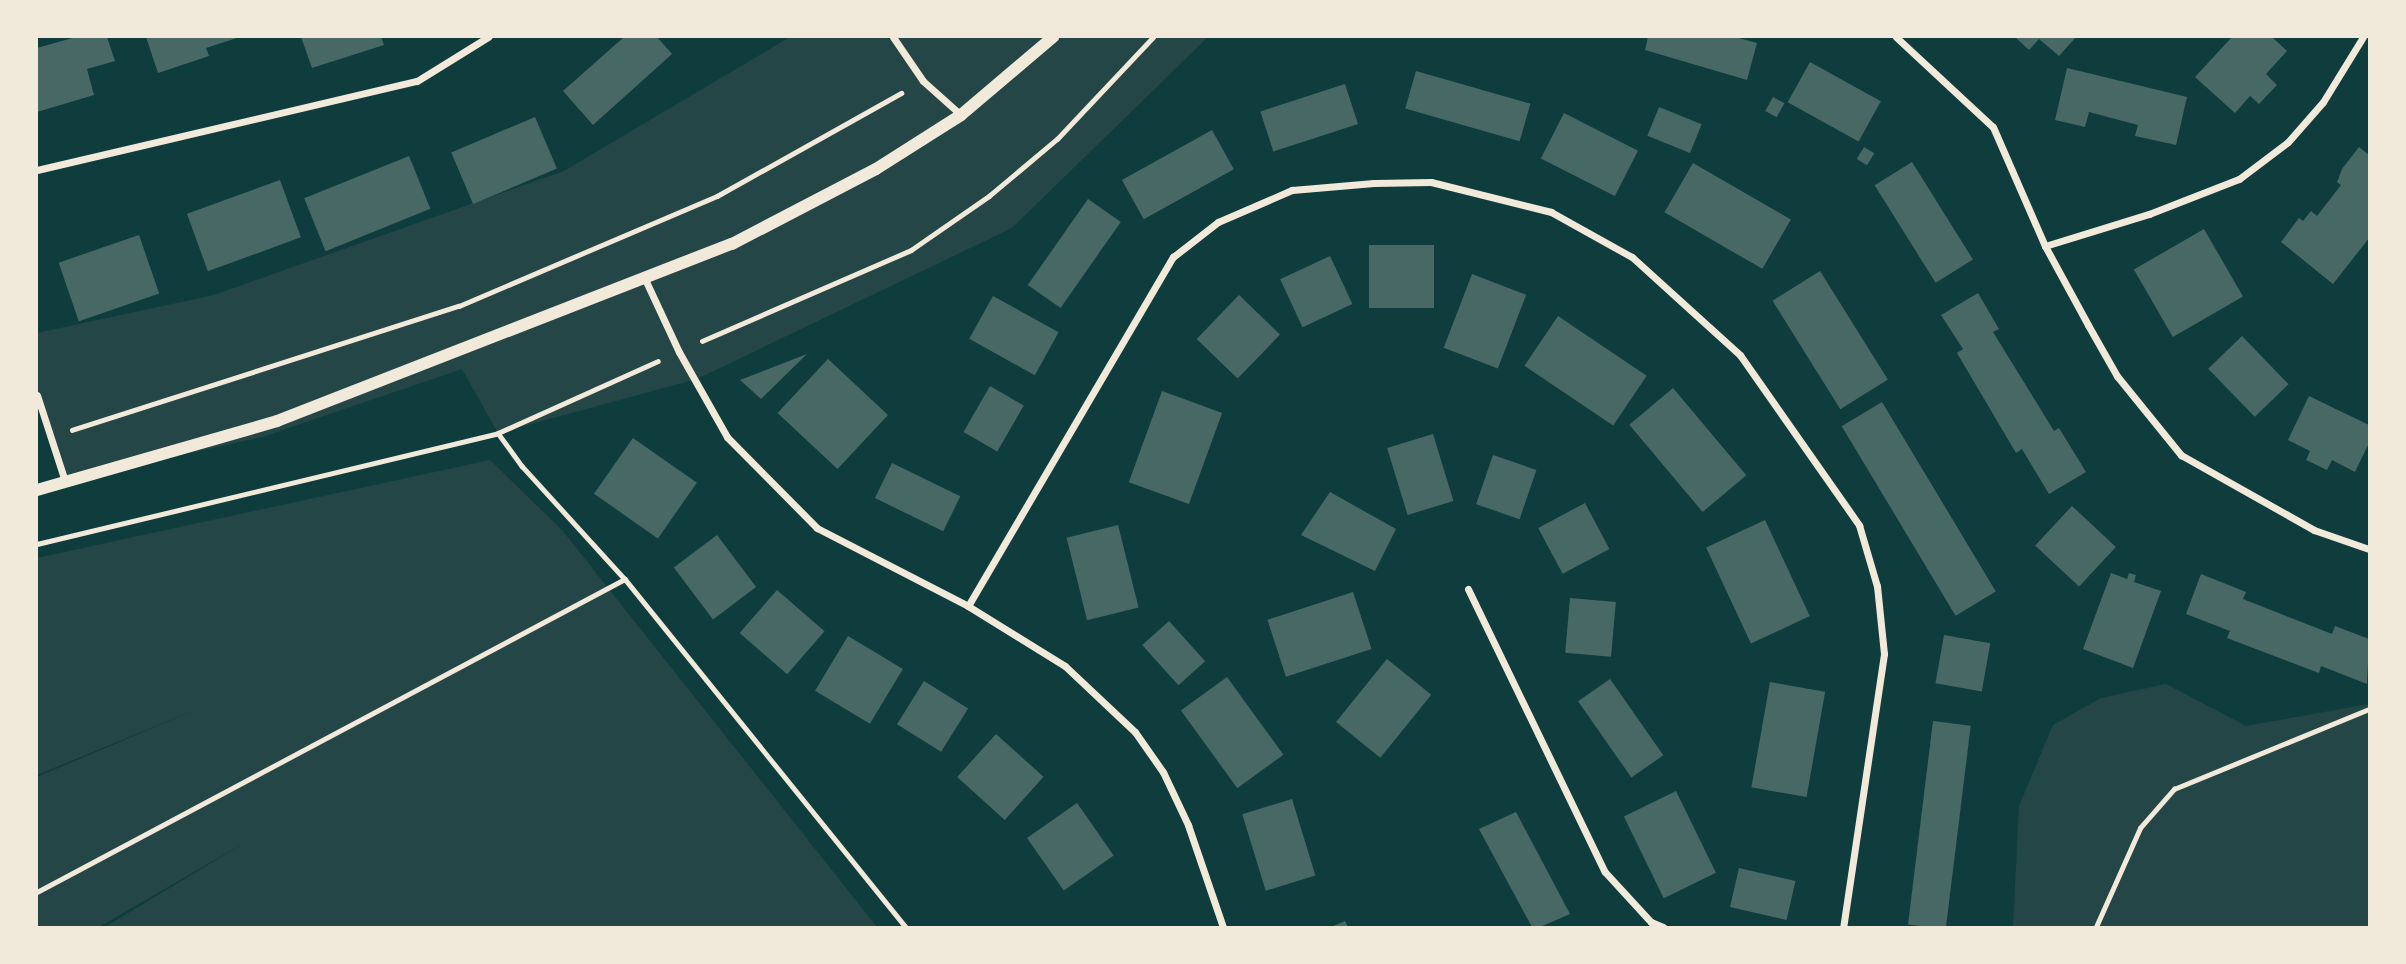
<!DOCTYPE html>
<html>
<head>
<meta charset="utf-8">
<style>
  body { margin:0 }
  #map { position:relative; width:2406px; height:964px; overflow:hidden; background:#0f3d3e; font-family:"Crimson Pro",serif }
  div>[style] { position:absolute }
  .green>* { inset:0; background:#244646 }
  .building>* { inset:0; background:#486865; transform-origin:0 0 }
  .path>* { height:4.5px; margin:-2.25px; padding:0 2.25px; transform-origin:2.25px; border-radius:2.25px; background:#f1e9da }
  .minor>* { height:7px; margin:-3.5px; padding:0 3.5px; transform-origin:3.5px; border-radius:3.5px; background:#f1e9da }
  .tertiary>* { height:12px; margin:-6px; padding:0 6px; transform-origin:6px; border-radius:6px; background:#f1e9da }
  span { translate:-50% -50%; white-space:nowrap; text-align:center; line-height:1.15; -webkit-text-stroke:7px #f1e9da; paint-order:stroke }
  .frame { position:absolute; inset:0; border:38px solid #f1e9da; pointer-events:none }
</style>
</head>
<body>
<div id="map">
  <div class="green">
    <i style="clip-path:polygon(790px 37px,1208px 37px,1012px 228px,697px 379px,498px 433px,462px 369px,262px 437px,65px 481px,37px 395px,37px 333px,214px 295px,564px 171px)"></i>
    <i style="clip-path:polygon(490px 460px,562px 530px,877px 927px,105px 927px,251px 839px,99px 927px,37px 927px,37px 777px,207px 705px,37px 775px,37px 558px)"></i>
    <i style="clip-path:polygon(2166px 684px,2246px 726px,2369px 704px,2369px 927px,2013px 927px,2019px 806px,2053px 725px,2101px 698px)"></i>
  </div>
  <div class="building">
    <i style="clip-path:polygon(76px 37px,107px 37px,115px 61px,87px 69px,94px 95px,37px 112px,37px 48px)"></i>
    <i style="clip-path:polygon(146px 37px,240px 37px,206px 48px,209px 56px,158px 73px)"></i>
    <i style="clip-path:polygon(301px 37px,381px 37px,384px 45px,312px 68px)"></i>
    <i style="clip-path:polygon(624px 37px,657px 37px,672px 54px,593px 125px,563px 91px)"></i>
    <i style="clip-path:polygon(1648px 37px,1735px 37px,1757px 43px,1747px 80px,1645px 50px)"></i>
    <i style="clip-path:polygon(2015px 37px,2076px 37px,2059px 56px,2039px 39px,2029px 50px)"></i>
    <i style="clip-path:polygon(2232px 37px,2272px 37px,2287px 51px,2266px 74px,2277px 85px,2259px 104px,2250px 96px,2235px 113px,2195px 77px)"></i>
    <i style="left:1810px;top:62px;width:81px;height:46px;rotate:29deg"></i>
    <i style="clip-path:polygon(2067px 68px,2187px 97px,2176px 145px,2135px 136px,2138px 125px,2089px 112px,2085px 127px,2055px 120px)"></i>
    <i style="left:1416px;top:71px;width:119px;height:39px;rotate:16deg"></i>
    <i style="left:1345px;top:84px;width:42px;height:89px;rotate:72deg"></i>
    <i style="left:1773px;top:97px;width:13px;height:16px;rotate:29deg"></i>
    <i style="left:1659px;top:107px;width:46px;height:31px;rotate:22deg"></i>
    <i style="left:1564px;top:113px;width:83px;height:51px;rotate:27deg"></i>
    <i style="left:535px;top:117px;width:56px;height:91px;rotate:67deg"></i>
    <i style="left:1212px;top:130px;width:45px;height:103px;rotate:61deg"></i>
    <i style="left:1864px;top:147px;width:12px;height:14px;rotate:31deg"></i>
    <i style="clip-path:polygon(2359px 147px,2369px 155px,2369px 238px,2333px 284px,2281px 242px,2299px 218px,2303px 221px,2311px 211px,2317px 216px,2341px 185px,2337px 182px,2342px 169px)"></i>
    <i style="left:409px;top:156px;width:57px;height:113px;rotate:68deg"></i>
    <i style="left:1912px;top:162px;width:115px;height:44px;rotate:58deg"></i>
    <i style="left:1693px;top:163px;width:113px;height:57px;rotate:30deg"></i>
    <i style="left:280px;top:180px;width:61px;height:99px;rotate:70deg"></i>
    <i style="left:1088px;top:199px;width:40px;height:105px;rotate:35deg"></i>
    <i style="left:2204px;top:229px;width:78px;height:81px;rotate:60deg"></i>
    <i style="left:139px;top:235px;width:62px;height:85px;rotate:71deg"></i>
    <i style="left:1369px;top:245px;width:65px;height:63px"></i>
    <i style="left:1330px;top:256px;width:53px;height:55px;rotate:65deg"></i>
    <i style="left:1820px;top:271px;width:128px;height:56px;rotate:58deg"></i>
    <i style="left:1472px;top:274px;width:58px;height:79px;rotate:21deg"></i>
    <i style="clip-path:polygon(1978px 293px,1999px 329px,1993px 332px,2054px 431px,2059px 428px,2086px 472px,2049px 494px,2022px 449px,2016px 453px,1957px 353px,1963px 349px,1941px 315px)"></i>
    <i style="left:1239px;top:295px;width:57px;height:61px;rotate:44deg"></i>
    <i style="left:993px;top:296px;width:75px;height:49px;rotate:29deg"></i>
    <i style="left:1558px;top:316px;width:107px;height:60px;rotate:34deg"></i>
    <i style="left:2242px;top:336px;width:67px;height:47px;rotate:46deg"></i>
    <i style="clip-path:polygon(807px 354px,761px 399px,740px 380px)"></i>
    <i style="left:828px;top:359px;width:82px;height:74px;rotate:43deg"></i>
    <i style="left:990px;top:386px;width:39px;height:53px;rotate:30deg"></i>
    <i style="left:1673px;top:388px;width:114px;height:57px;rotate:50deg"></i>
    <i style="left:1162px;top:391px;width:64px;height:97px;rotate:20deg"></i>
    <i style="clip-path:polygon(2309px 396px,2369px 425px,2369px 443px,2355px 472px,2332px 460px,2327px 470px,2306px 460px,2310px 451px,2288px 440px)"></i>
    <i style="left:1882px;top:402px;width:221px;height:47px;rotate:59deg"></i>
    <i style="left:1433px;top:434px;width:70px;height:48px;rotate:73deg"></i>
    <i style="left:633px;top:438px;width:78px;height:68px;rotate:35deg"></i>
    <i style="left:1493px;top:455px;width:46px;height:52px;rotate:19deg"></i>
    <i style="left:892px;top:463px;width:76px;height:39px;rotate:26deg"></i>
    <i style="clip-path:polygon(1330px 492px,1396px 529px,1375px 571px,1301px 535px)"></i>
    <i style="left:1585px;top:503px;width:52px;height:53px;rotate:62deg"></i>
    <i style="left:2072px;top:506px;width:60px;height:54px;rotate:43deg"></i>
    <i style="left:1765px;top:520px;width:106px;height:65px;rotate:65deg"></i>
    <i style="left:1118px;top:525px;width:85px;height:53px;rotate:76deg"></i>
    <i style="left:717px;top:535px;width:65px;height:54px;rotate:53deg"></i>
    <i style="clip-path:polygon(2111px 573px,2127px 579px,2129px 573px,2136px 575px,2134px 582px,2161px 591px,2133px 668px,2083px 649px)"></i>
    <i style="clip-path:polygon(2201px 574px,2246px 592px,2243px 599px,2332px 634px,2335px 626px,2369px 639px,2367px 684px,2321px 666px,2319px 673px,2227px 638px,2230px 631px,2186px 614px)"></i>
    <i style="left:777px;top:590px;width:63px;height:57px;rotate:41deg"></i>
    <i style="left:1353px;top:592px;width:60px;height:90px;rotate:72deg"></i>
    <i style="left:1570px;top:598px;width:46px;height:55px;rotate:5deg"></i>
    <i style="left:1169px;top:621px;width:54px;height:36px;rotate:48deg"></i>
    <i style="left:1944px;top:635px;width:47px;height:49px;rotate:10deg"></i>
    <i style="left:848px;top:636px;width:64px;height:64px;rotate:31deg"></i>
    <i style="left:1387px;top:659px;width:57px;height:81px;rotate:39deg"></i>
    <i style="left:1227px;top:677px;width:96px;height:57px;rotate:54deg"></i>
    <i style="left:1610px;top:679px;width:93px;height:39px;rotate:55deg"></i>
    <i style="left:924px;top:681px;width:52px;height:51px;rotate:32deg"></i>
    <i style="left:1770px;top:682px;width:56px;height:107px;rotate:10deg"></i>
    <i style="left:1933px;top:721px;width:38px;height:205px;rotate:7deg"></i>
    <i style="left:996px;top:734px;width:64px;height:58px;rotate:42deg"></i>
    <i style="left:1676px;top:791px;width:91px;height:58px;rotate:64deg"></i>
    <i style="left:1292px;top:799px;width:80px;height:52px;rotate:73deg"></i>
    <i style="left:1077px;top:803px;width:64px;height:61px;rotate:55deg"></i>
    <i style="clip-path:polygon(1516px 812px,1570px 914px,1540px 927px,1532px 927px,1479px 829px)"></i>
    <i style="left:1739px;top:868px;width:58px;height:40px;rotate:13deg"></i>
    <i style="clip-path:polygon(1345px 921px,1348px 927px,1331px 927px)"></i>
  </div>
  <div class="path">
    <i style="left:702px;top:341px;width:228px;rotate:-23.5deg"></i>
    <i style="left:911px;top:250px;width:95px;rotate:-34.7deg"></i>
    <i style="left:989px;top:196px;width:89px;rotate:-40deg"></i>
    <i style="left:1057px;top:139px;width:140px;rotate:-46.7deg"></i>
    <i style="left:72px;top:430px;width:406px;rotate:-17.8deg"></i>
    <i style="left:459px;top:306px;width:280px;rotate:-23.1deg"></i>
    <i style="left:717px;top:196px;width:211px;rotate:-29.2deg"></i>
    <i style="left:498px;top:433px;width:41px;rotate:54deg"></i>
    <i style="left:522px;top:466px;width:153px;rotate:47.7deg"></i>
    <i style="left:625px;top:579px;width:447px;rotate:51.1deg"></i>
    <i style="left:37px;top:544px;width:474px;rotate:-13.5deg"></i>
    <i style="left:498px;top:433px;width:175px;rotate:-24.2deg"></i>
    <i style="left:37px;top:892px;width:666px;rotate:-28.03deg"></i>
    <i style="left:2096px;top:927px;width:108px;rotate:-66deg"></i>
    <i style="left:2140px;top:828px;width:52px;rotate:-48.9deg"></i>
    <i style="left:2174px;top:789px;width:211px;rotate:-22.3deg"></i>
  </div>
  <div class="minor">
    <i style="left:893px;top:37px;width:53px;rotate:55.7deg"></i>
    <i style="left:923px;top:81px;width:51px;rotate:41.8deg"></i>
    <i style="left:1896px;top:37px;width:132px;rotate:42.9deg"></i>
    <i style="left:1993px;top:127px;width:130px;rotate:66.4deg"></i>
    <i style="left:2045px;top:246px;width:90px;rotate:61.4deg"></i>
    <i style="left:2088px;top:325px;width:59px;rotate:60.4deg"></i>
    <i style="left:2117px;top:376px;width:102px;rotate:51deg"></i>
    <i style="left:2181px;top:455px;width:153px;rotate:29.4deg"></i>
    <i style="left:2314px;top:530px;width:58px;rotate:19.1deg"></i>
    <i style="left:37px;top:170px;width:390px;rotate:-13.2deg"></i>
    <i style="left:417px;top:81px;width:84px;rotate:-31.8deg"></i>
    <i style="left:2045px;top:246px;width:109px;rotate:-17.1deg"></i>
    <i style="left:2149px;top:214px;width:97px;rotate:-21.3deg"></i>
    <i style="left:2239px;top:179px;width:61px;rotate:-37.1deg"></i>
    <i style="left:2288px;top:142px;width:53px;rotate:-48.8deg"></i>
    <i style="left:2323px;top:102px;width:76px;rotate:-58.4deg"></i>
    <i style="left:644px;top:277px;width:83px;rotate:65deg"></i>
    <i style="left:679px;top:352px;width:98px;rotate:60.5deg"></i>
    <i style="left:727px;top:437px;width:128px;rotate:45.3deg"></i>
    <i style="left:817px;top:528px;width:170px;rotate:27.3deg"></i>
    <i style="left:968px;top:606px;width:114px;rotate:31.7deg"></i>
    <i style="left:1065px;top:666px;width:96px;rotate:43.3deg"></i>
    <i style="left:1135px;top:732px;width:49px;rotate:55deg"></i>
    <i style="left:1163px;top:772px;width:59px;rotate:64.7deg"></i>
    <i style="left:1188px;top:825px;width:108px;rotate:71.1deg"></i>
    <i style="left:37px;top:395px;width:90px;rotate:72deg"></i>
    <i style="left:1468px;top:589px;width:314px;rotate:64.2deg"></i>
    <i style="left:1605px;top:872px;width:68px;rotate:47.4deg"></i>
    <i style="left:1651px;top:922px;width:13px;rotate:23deg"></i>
    <i style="left:968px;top:606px;width:405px;rotate:-59.6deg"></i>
    <i style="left:1173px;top:257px;width:57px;rotate:-37.9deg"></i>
    <i style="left:1218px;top:222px;width:81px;rotate:-23.4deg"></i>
    <i style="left:1292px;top:190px;width:82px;rotate:-4.9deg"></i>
    <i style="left:1374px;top:183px;width:57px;rotate:-1deg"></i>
    <i style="left:1431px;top:182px;width:124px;rotate:14deg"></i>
    <i style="left:1551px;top:212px;width:93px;rotate:29.1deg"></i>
    <i style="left:1632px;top:257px;width:146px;rotate:42.2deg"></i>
    <i style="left:1740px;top:355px;width:208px;rotate:55deg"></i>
    <i style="left:1859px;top:525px;width:64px;rotate:73.6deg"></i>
    <i style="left:1877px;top:586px;width:68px;rotate:84.1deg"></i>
    <i style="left:1884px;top:654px;width:276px;rotate:98.5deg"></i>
  </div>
  <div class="tertiary">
    <i style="left:37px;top:490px;width:250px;rotate:-16deg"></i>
    <i style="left:277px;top:421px;width:488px;rotate:-21.3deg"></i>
    <i style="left:732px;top:244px;width:162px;rotate:-27.5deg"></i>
    <i style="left:876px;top:169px;width:101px;rotate:-32.4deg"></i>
    <i style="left:961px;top:115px;width:121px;rotate:-40.3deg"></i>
  </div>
  <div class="frame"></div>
</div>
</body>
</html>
